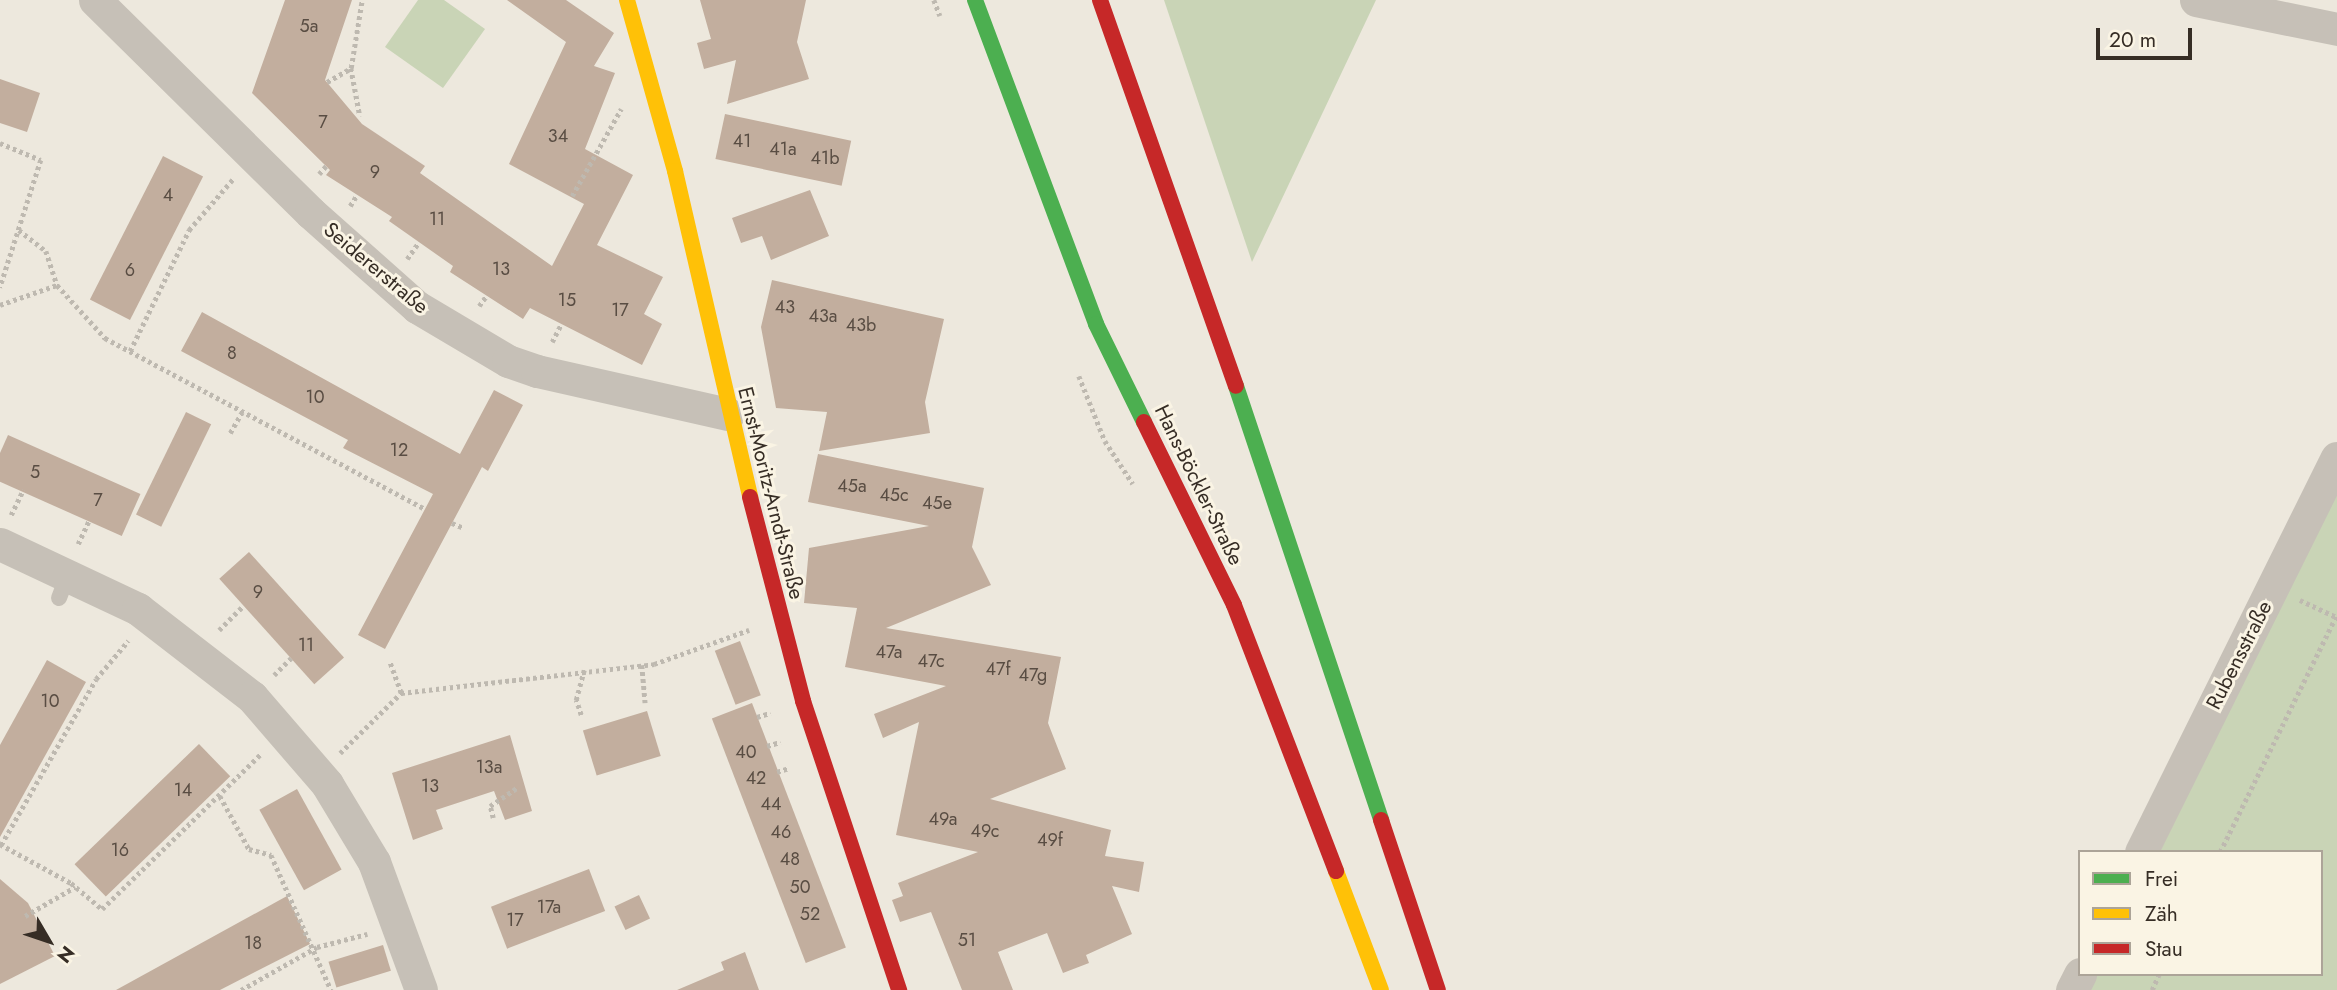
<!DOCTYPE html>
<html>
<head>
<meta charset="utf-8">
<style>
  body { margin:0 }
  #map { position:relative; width:2337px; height:990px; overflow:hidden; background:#ede8dd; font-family:Jost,sans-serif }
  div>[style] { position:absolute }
  .green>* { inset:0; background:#c9d4b6 }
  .building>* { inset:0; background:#c2ae9e; transform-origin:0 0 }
  .path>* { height:4.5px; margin-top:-2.25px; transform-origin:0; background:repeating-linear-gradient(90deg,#beb9b0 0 3.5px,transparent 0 7px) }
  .lane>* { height:16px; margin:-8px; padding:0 8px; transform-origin:8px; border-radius:8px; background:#c6c0b7 }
  .street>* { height:33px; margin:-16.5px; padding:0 16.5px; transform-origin:16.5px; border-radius:16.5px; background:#c6c0b7 }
  .fast>* { height:16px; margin:-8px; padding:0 8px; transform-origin:8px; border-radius:8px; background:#4caf50 }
  .slow>* { height:16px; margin:-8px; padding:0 8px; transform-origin:8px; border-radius:8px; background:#ffc107 }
  .jam>* { height:16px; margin:-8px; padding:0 8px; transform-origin:8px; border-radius:8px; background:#c62828 }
  span { translate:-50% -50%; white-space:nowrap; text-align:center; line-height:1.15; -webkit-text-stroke:6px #faf4e4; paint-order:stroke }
  .number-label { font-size:18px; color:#594d43 }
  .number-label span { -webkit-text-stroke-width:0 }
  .street-label { font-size:21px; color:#362d25 }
  .legend { position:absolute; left:2078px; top:850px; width:245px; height:126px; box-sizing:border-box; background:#faf4e4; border:2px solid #aca498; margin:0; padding:9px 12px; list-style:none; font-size:21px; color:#362d25 }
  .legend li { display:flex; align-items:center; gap:14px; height:35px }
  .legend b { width:35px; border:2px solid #aca498 }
  .north { position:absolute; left:14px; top:906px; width:70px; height:70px; -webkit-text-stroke:5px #faf4e4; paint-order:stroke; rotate:129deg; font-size:19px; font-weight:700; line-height:28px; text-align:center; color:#362d25 }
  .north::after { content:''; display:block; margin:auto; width:24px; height:32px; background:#362d25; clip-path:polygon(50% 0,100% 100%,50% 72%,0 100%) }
  .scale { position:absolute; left:2096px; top:28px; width:96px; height:32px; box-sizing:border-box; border:4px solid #362d25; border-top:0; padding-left:9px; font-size:21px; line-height:24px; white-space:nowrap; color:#362d25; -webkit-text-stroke:5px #faf4e4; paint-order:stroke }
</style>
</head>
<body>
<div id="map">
  <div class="green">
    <i style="clip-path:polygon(418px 0,444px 0,485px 29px,443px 88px,385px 47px)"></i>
    <i style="clip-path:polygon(1164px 0,1376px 0,1252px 262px)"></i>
    <i style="clip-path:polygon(2337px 487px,2337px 990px,2089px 990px,2097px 974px,2321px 974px,2321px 852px,2157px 852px)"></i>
  </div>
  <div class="building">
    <i style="clip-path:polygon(285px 0,352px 0,325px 80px,362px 124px,425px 166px,420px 173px,552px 266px,584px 204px,509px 164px,566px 42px,507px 0,566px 0,614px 33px,594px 66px,615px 73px,585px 149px,633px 175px,597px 245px,663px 277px,644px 314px,662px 324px,642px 365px,530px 308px,523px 319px,450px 272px,453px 266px,389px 221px,392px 217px,326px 175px,330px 170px,252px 93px)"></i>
    <i style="clip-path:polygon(700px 0,806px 0,797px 42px,809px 79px,727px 104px,736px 60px,704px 69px,697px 43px,711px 39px)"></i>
    <i style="clip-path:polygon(0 79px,40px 93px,27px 132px,0 123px)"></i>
    <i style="left:725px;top:114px;width:129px;height:46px;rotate:12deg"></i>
    <i style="left:163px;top:156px;width:45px;height:161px;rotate:27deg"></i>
    <i style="clip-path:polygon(810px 190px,829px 236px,771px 260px,762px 236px,741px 243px,732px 218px)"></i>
    <i style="clip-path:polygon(772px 280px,944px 319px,925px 402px,930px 433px,819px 451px,827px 412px,776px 408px,761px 327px)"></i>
    <i style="clip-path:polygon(202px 312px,460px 454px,494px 390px,523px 405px,488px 471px,482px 467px,385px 649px,358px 635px,433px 494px,343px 448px,348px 440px,181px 351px)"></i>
    <i style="left:186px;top:412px;width:28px;height:114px;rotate:26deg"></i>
    <i style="left:8px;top:435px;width:145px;height:46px;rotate:24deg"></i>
    <i style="clip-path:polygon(818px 454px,984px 488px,972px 547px,991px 585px,886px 628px,1061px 657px,1048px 723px,1066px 769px,990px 799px,1111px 830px,1105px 856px,1144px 862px,1139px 892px,1112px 886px,1132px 934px,1086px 955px,1089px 963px,1063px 973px,1047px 933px,998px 952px,1013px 990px,962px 990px,931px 912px,900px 922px,892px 900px,903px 896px,898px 883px,978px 852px,896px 835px,919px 722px,883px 738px,874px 714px,946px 686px,845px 667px,857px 608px,804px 603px,809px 548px,929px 526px,808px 502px)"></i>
    <i style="left:249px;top:552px;width:142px;height:40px;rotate:48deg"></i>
    <i style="left:740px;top:641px;width:58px;height:27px;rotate:69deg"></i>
    <i style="clip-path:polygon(47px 660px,86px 682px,0 837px,0 745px)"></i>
    <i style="left:752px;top:703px;width:262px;height:43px;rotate:69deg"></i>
    <i style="left:647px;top:711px;width:47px;height:67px;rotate:73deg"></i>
    <i style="clip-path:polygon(510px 735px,532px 811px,505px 820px,494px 791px,436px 810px,443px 829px,413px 840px,392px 773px)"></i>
    <i style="left:199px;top:744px;width:45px;height:173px;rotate:46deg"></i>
    <i style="left:297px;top:789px;width:92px;height:43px;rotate:61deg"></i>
    <i style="left:589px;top:869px;width:45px;height:105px;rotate:69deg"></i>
    <i style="clip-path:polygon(0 879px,28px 903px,55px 956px,0 984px)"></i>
    <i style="left:639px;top:895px;width:26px;height:27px;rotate:65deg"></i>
    <i style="clip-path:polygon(287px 896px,310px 944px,220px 990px,116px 990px)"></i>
    <i style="left:383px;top:945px;width:27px;height:57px;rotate:73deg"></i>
    <i style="clip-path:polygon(745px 952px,759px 990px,677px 990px,724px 970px,721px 962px)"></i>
  </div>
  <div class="path">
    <i style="left:934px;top:0;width:17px;rotate:69deg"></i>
    <i style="left:351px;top:68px;width:49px;rotate:79.4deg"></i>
    <i style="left:327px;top:82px;width:28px;rotate:-30deg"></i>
    <i style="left:351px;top:68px;width:69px;rotate:-80.8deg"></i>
    <i style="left:0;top:143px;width:44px;rotate:22.5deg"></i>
    <i style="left:41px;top:160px;width:134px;rotate:107.8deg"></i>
    <i style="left:319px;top:174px;width:11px;rotate:-49deg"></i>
    <i style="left:572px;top:196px;width:100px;rotate:-60.6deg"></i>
    <i style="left:350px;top:206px;width:13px;rotate:-58deg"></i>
    <i style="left:19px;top:230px;width:34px;rotate:38deg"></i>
    <i style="left:46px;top:251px;width:36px;rotate:72deg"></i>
    <i style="left:407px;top:259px;width:21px;rotate:-55deg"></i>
    <i style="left:0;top:305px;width:60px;rotate:-19.3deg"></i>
    <i style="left:57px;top:285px;width:72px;rotate:47.8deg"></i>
    <i style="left:105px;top:338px;width:363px;rotate:28.1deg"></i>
    <i style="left:479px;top:306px;width:14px;rotate:-54deg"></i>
    <i style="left:552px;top:342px;width:20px;rotate:-63deg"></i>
    <i style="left:130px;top:351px;width:135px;rotate:-64deg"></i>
    <i style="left:189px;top:230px;width:67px;rotate:-49.2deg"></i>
    <i style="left:1079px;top:376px;width:70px;rotate:68.2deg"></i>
    <i style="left:1105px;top:441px;width:51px;rotate:56.9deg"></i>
    <i style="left:230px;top:433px;width:24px;rotate:-60deg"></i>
    <i style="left:11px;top:515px;width:28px;rotate:-64deg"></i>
    <i style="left:452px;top:523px;width:13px;rotate:23deg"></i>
    <i style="left:78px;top:544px;width:26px;rotate:-65deg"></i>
    <i style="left:2300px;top:600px;width:40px;rotate:25deg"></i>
    <i style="left:219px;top:630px;width:34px;rotate:-45deg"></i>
    <i style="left:642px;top:665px;width:38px;rotate:85deg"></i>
    <i style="left:274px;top:675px;width:24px;rotate:-45deg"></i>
    <i style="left:401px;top:693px;width:255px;rotate:-6.5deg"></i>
    <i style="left:654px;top:664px;width:101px;rotate:-19.7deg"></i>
    <i style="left:581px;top:715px;width:16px;rotate:-108deg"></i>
    <i style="left:576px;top:700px;width:31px;rotate:-75deg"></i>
    <i style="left:757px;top:717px;width:14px;rotate:-17deg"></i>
    <i style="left:767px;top:746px;width:14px;rotate:-17deg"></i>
    <i style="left:340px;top:753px;width:86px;rotate:-44.5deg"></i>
    <i style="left:401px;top:693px;width:32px;rotate:-110deg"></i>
    <i style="left:777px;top:772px;width:13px;rotate:-18deg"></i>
    <i style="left:220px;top:796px;width:60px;rotate:61.3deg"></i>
    <i style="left:249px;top:849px;width:23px;rotate:15deg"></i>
    <i style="left:271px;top:855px;width:148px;rotate:66deg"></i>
    <i style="left:493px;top:818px;width:12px;rotate:-104deg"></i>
    <i style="left:490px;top:806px;width:34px;rotate:-34deg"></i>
    <i style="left:0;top:844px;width:81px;rotate:28.8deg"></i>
    <i style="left:71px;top:883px;width:40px;rotate:40deg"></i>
    <i style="left:102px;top:909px;width:221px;rotate:-44.3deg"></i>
    <i style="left:1px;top:845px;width:191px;rotate:-60.2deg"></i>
    <i style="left:96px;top:679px;width:50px;rotate:-49.9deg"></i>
    <i style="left:2220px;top:852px;width:265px;rotate:-63.8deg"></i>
    <i style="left:25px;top:916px;width:58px;rotate:-30.1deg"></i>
    <i style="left:241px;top:990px;width:87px;rotate:-29.5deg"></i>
    <i style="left:317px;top:947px;width:52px;rotate:-14.6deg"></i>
    <i style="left:2152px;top:990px;width:17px;rotate:-66deg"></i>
  </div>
  <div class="lane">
    <i style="left:59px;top:598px;width:25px;rotate:-69deg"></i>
  </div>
  <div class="street">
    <i style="left:95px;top:0;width:303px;rotate:44.6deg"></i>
    <i style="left:311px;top:213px;width:142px;rotate:41.6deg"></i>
    <i style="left:417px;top:307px;width:106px;rotate:30.7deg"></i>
    <i style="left:508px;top:361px;width:31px;rotate:19deg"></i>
    <i style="left:537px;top:371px;width:196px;rotate:12.7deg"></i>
    <i style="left:2196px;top:0;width:144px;rotate:11.6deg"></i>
    <i style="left:0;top:544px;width:153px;rotate:25.2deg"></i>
    <i style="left:138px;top:609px;width:144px;rotate:37.7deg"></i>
    <i style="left:252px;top:697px;width:115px;rotate:49.2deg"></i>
    <i style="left:327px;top:784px;width:91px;rotate:58.9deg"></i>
    <i style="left:374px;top:862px;width:136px;rotate:69.8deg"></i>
    <i style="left:2141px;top:852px;width:440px;rotate:-63.6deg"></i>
    <i style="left:2072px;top:990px;width:18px;rotate:-63deg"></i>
  </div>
  <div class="fast">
    <i style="left:975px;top:0;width:346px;rotate:69.5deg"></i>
    <i style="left:1096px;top:324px;width:109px;rotate:63.9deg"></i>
    <i style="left:1236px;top:386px;width:458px;rotate:71.5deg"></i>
  </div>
  <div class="slow">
    <i style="left:627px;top:0;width:178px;rotate:74.3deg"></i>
    <i style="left:675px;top:171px;width:335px;rotate:77deg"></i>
    <i style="left:1336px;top:871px;width:127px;rotate:69.3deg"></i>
  </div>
  <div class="jam">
    <i style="left:1100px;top:0;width:409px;rotate:70.6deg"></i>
    <i style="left:1144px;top:422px;width:204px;rotate:63.8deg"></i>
    <i style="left:1234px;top:605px;width:285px;rotate:69deg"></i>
    <i style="left:750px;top:497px;width:211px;rotate:75.4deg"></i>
    <i style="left:803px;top:701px;width:305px;rotate:71.6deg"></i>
    <i style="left:1381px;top:820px;width:179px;rotate:71.5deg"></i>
  </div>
  <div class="number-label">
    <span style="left:309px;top:26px">5a</span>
    <span style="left:323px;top:122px">7</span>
    <span style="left:558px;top:136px">34</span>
    <span style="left:742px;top:141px">41</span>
    <span style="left:783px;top:149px">41a</span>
    <span style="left:825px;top:158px">41b</span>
    <span style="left:375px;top:172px">9</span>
    <span style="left:168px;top:195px">4</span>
    <span style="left:437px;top:219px">11</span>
    <span style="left:501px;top:269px">13</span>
    <span style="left:130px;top:270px">6</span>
    <span style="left:567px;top:300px">15</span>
    <span style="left:785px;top:307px">43</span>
    <span style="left:620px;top:310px">17</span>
    <span style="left:823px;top:316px">43a</span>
    <span style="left:861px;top:325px">43b</span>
    <span style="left:232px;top:353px">8</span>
    <span style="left:315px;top:397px">10</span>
    <span style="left:399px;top:450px">12</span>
    <span style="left:35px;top:472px">5</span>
    <span style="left:852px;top:486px">45a</span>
    <span style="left:894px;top:495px">45c</span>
    <span style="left:98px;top:500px">7</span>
    <span style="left:937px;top:503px">45e</span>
    <span style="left:258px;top:592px">9</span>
    <span style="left:306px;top:645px">11</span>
    <span style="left:889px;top:652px">47a</span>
    <span style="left:931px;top:661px">47c</span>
    <span style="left:998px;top:669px">47f</span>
    <span style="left:1033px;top:675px">47g</span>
    <span style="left:50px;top:701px">10</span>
    <span style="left:746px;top:752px">40</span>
    <span style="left:489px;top:767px">13a</span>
    <span style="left:756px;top:778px">42</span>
    <span style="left:430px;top:786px">13</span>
    <span style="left:183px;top:790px">14</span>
    <span style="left:771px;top:804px">44</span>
    <span style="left:943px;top:819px">49a</span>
    <span style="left:985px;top:831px">49c</span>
    <span style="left:781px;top:832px">46</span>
    <span style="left:1050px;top:840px">49f</span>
    <span style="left:120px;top:850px">16</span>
    <span style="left:790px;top:859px">48</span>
    <span style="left:800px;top:887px">50</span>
    <span style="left:549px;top:907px">17a</span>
    <span style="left:810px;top:914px">52</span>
    <span style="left:515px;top:920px">17</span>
    <span style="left:967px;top:940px">51</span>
    <span style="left:253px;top:943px">18</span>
  </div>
  <div class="street-label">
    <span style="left:376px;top:268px;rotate:40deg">Seidererstraße</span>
    <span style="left:1199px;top:485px;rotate:64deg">Hans-Böckler-Straße</span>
    <span style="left:771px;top:493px;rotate:76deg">Ernst-Moritz-Arndt-Straße</span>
    <span style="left:2239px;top:655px;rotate:-63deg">Rubensstraße</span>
  </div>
  <ul class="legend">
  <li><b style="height:9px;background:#4caf50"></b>Frei</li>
  <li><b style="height:9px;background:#ffc107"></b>Zäh</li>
  <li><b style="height:9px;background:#c62828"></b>Stau</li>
  </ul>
  <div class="north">N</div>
  <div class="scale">20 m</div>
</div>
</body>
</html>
